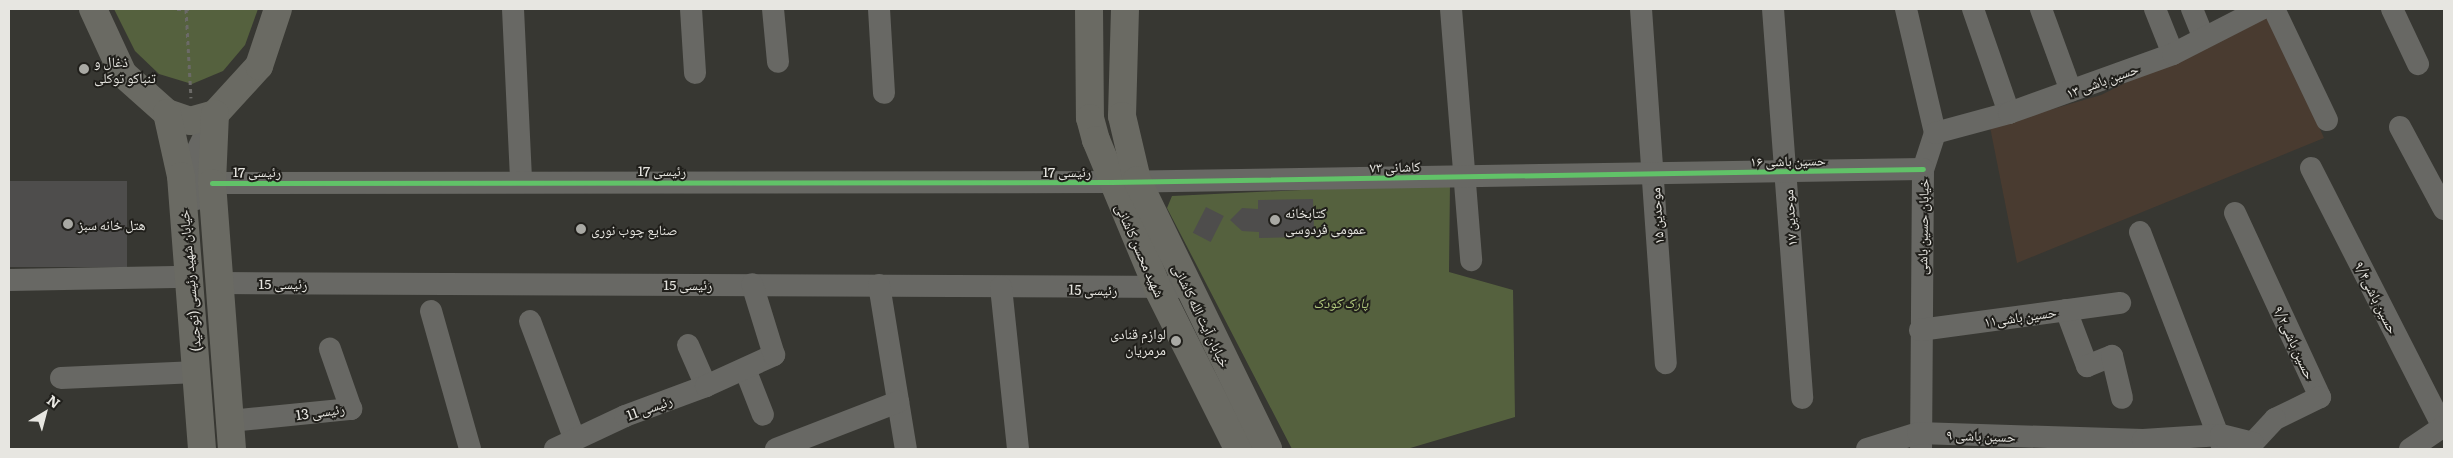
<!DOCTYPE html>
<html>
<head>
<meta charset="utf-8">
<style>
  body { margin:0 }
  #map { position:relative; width:2453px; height:458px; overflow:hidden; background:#373732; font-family:Literata,"Noto Naskh Arabic",serif }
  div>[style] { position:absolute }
  .education>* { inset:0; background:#493b30 }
  .green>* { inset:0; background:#55613e }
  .building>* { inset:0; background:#4e4d4c; transform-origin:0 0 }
  .path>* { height:3px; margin-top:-1.5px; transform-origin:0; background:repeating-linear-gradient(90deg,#6b6a67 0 4px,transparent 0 8px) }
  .minor>* { height:22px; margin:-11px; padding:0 11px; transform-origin:11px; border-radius:11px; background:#686864 }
  .major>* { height:28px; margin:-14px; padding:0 14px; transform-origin:14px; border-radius:14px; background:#6a6a63 }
  .cycleway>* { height:5px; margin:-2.5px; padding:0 2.5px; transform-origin:2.5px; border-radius:2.5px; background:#61c268 }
  .dots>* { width:14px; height:14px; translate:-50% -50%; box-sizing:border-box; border:2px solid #201f1b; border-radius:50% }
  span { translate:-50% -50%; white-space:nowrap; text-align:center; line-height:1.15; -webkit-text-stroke:4px #201f1b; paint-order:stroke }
  .poi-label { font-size:14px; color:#e7e6e1 }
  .left { translate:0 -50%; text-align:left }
  .right { translate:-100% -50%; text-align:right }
  .street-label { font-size:14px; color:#e7e6e1 }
  .park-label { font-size:14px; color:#b3cb7e; font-style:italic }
  .frame { position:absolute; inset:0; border:10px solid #e7e6e1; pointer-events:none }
  .north { position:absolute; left:20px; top:388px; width:50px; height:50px; -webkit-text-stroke:4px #201f1b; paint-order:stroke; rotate:37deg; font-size:14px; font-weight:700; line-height:20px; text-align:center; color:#e7e6e1 }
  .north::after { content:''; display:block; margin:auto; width:18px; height:22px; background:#e7e6e1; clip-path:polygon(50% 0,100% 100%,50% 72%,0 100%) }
</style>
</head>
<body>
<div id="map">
  <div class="education">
    <i style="clip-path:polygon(2268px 13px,2324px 138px,2017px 263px,1990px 127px,2101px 95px)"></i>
  </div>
  <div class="green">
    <i style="clip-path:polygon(114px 9px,258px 9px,245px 45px,223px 71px,192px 84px,159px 74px,135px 51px)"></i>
    <i style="clip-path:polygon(1450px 183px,1449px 272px,1513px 290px,1515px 417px,1407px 449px,1292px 449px,1167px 208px,1172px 196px)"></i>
  </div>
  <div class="building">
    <i style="left:9px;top:181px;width:118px;height:86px"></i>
    <i style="clip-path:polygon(1313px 199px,1314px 229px,1303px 229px,1303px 237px,1259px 238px,1259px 232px,1242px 231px,1230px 220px,1242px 208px,1258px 209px,1258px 200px)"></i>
    <i style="left:1206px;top:207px;width:20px;height:29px;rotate:27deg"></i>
  </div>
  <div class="path">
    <i style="left:177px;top:9px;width:14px"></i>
    <i style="left:186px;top:9px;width:89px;rotate:86.8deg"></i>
  </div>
  <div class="minor">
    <i style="left:513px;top:9px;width:171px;rotate:87.3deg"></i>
    <i style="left:691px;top:9px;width:64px;rotate:86.4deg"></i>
    <i style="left:773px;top:9px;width:53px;rotate:84.6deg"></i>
    <i style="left:879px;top:9px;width:84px;rotate:86.6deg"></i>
    <i style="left:1451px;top:9px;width:252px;rotate:85.4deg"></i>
    <i style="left:1641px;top:9px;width:355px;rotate:86deg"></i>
    <i style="left:1773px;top:9px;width:390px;rotate:85.7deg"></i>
    <i style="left:1906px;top:9px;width:127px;rotate:76.8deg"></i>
    <i style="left:1935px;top:133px;width:38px;rotate:108deg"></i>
    <i style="left:1923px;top:169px;width:280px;rotate:90.4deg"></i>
    <i style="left:1973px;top:9px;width:110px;rotate:70.9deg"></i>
    <i style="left:2041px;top:9px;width:87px;rotate:69.9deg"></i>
    <i style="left:2155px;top:9px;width:48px;rotate:68.2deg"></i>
    <i style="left:2192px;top:9px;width:31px;rotate:68deg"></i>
    <i style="left:2274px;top:9px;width:123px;rotate:64.5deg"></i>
    <i style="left:2392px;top:9px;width:61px;rotate:64.7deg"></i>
    <i style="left:2400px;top:127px;width:93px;rotate:61.8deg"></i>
    <i style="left:1935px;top:133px;width:77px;rotate:-15.1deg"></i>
    <i style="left:2009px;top:113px;width:174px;rotate:-19.8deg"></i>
    <i style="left:2173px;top:54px;width:99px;rotate:-27.1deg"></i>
    <i style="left:2311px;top:168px;width:291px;rotate:63deg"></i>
    <i style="left:212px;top:183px;width:899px;rotate:-0.06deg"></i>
    <i style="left:1111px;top:182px;width:812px;rotate:-0.92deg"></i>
    <i style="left:196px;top:199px;width:40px;rotate:-94.3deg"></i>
    <i style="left:193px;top:159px;width:48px;rotate:-64deg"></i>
    <i style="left:2235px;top:213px;width:203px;rotate:65.2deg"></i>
    <i style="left:2320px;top:397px;width:50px;rotate:153.9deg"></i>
    <i style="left:2275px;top:419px;width:33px;rotate:133deg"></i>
    <i style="left:2140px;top:232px;width:231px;rotate:69deg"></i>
    <i style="left:9px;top:280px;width:180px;rotate:-1deg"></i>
    <i style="left:219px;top:283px;width:970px;rotate:0.24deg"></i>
    <i style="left:879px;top:285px;width:166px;rotate:80.7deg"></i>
    <i style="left:1001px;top:287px;width:163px;rotate:84deg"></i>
    <i style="left:2066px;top:310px;width:60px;rotate:69.4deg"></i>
    <i style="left:2087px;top:366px;width:27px;rotate:-22deg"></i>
    <i style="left:2112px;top:356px;width:43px;rotate:76.6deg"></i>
    <i style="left:431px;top:311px;width:143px;rotate:74.2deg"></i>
    <i style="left:530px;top:321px;width:127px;rotate:69.3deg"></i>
    <i style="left:1920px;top:330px;width:202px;rotate:-7.7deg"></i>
    <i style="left:688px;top:345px;width:45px;rotate:66.3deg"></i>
    <i style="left:745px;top:369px;width:49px;rotate:68.6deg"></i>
    <i style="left:61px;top:378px;width:136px;rotate:-2.5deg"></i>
    <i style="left:230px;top:421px;width:122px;rotate:-5.7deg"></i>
    <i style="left:351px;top:409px;width:64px;rotate:-109.3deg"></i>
    <i style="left:555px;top:449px;width:77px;rotate:-25.2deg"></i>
    <i style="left:625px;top:416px;width:86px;rotate:-20.3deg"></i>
    <i style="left:706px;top:386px;width:75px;rotate:-24.5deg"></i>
    <i style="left:774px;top:355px;width:74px;rotate:-107.2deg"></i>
    <i style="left:776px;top:449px;width:131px;rotate:-21.1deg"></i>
    <i style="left:1867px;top:449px;width:53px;rotate:-17.4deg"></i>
    <i style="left:1918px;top:433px;width:225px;rotate:1.8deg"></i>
    <i style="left:2143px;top:440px;width:78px;rotate:-3.7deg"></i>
    <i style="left:2221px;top:435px;width:33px;rotate:14deg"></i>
    <i style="left:2410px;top:449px;width:41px;rotate:-34.1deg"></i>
  </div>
  <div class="major">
    <i style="left:93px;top:9px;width:72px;rotate:65.2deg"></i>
    <i style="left:123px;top:74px;width:59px;rotate:41.6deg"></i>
    <i style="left:167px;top:113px;width:24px;rotate:19deg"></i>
    <i style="left:190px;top:121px;width:26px;rotate:-16deg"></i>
    <i style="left:215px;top:114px;width:65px;rotate:-47.5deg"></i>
    <i style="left:259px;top:66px;width:60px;rotate:-71.6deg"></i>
    <i style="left:1089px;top:9px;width:109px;rotate:89.5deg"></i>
    <i style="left:1090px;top:118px;width:23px;rotate:75deg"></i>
    <i style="left:1096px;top:140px;width:161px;rotate:67.4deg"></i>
    <i style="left:1158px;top:289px;width:179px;rotate:63.4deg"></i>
    <i style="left:1125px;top:9px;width:107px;rotate:91.6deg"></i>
    <i style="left:1122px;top:116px;width:66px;rotate:76.8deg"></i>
    <i style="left:1137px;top:180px;width:299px;rotate:64deg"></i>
    <i style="left:167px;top:113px;width:65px;rotate:77.5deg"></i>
    <i style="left:181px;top:176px;width:274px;rotate:85.6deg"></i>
    <i style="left:215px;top:114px;width:69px;rotate:92.5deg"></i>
    <i style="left:212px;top:183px;width:267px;rotate:85.7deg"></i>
  </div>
  <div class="cycleway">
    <i style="left:212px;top:183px;width:899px;rotate:-0.06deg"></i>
    <i style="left:1111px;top:182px;width:812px;rotate:-0.92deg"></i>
  </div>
  <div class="dots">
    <i style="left:84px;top:69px;background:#a9a9a4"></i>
    <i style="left:1275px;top:220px;background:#a9a9a4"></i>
    <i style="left:68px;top:224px;background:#a9a9a4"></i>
    <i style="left:581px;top:229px;background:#a9a9a4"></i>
    <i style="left:1176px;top:341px;background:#a9a9a4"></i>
  </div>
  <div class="poi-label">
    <span class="left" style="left:94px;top:69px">ذغال و<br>تنباکو توکلی</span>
    <span class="left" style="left:1285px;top:220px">کتابخانه<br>عمومی فردوسی</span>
    <span class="left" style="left:78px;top:224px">هتل خانه سبز</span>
    <span class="left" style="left:591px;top:229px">صنایع چوب نوری</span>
    <span class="right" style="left:1166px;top:341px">لوازم قنادی<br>مرمریان</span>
  </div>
  <div class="street-label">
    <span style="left:2102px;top:80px;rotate:-20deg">حسین باشی ۱۳</span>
    <span style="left:1788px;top:160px;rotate:-1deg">حسین باشی ۱۶</span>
    <span style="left:1395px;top:166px;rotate:-1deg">کاشانی ۷۳</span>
    <span style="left:662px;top:170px">رئیسی 17</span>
    <span style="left:257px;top:171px">رئیسی 17</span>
    <span style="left:1067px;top:171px">رئیسی 17</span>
    <span style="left:1656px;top:216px;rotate:-94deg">موحدین ۱۵</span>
    <span style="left:1789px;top:218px;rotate:-94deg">موحدین ۱۷</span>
    <span style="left:1922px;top:227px;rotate:-89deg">خیابان حسین باشی</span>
    <span style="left:1141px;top:250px;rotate:66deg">شهید محسن کاشانی</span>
    <span style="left:189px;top:281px;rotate:-95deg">خیابان شهید رئیسی (توحید)</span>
    <span style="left:283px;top:283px">رئیسی 15</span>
    <span style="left:688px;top:284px">رئیسی 15</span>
    <span style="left:1093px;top:289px;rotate:1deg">رئیسی 15</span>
    <span style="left:2377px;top:297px;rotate:63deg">حسین باشی۹/۴</span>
    <span style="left:1202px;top:315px;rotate:64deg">خیابان آیت الله کاشانی</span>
    <span style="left:2020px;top:316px;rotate:-8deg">حسین باشی۱۱</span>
    <span style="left:2295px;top:342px;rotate:65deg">حسین باشی۹/۲</span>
    <span style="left:649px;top:407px;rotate:-20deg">رئیسی 11</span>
    <span style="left:320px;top:411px;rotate:-8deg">رئیسی 13</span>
    <span style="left:1981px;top:435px;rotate:2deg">حسین باشی ۹</span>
  </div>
  <div class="park-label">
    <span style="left:1341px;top:302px">پارک کودک</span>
  </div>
  <div class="frame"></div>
  <div class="north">N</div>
</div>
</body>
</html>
